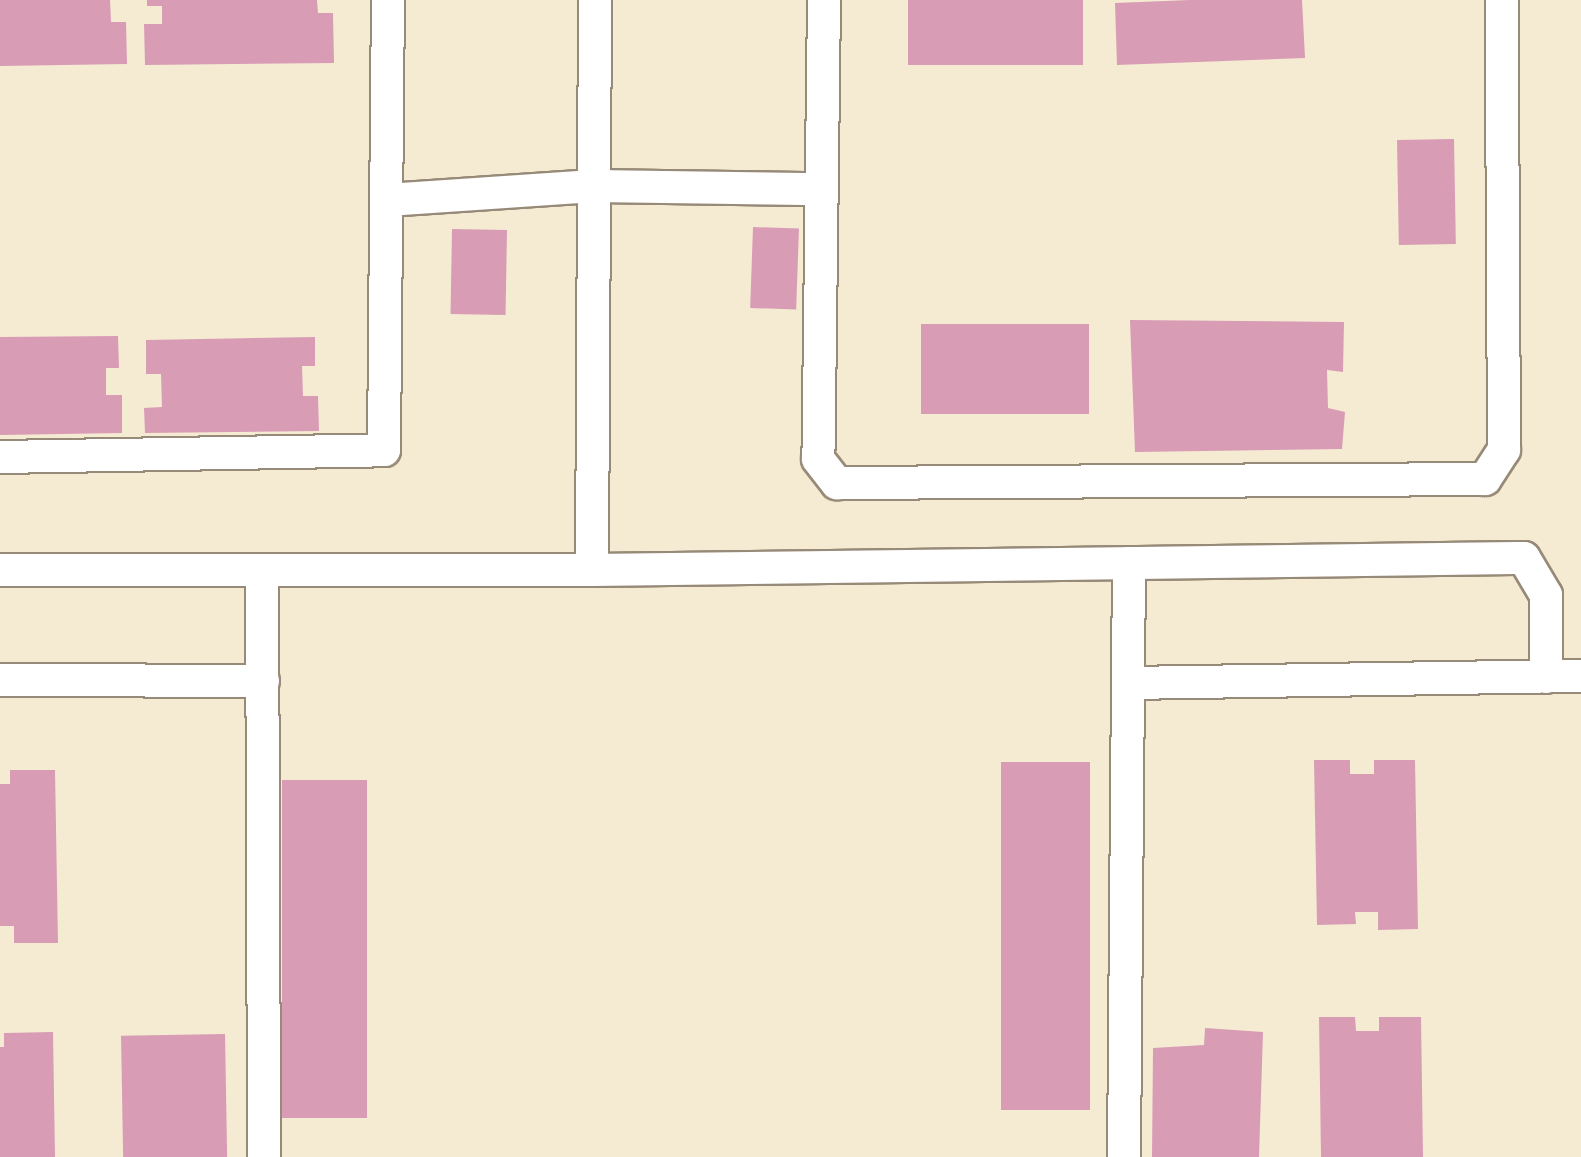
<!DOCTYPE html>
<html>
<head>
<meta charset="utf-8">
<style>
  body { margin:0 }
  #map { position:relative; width:1581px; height:1157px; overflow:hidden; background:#f5ebd3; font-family:"IM FELL DW Pica",serif }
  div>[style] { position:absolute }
  .building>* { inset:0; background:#d89cb5; transform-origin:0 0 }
  .roads { filter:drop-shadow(2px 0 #988a78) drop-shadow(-2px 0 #988a78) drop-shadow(0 2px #988a78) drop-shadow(0 -2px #988a78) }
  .minor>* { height:32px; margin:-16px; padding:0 16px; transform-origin:16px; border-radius:16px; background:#fff }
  span { translate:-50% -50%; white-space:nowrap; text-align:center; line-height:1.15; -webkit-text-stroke:5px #fcf5e5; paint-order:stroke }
</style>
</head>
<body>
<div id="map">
  <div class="building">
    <i style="clip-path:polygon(0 0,110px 0,111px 22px,126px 22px,127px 64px,0 66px)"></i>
    <i style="clip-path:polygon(147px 0,317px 0,318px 13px,333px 13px,334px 63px,145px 65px,144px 24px,162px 24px,162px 6px,147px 6px)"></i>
    <i style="left:908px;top:0;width:175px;height:65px"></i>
    <i style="clip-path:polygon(1190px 0,1302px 0,1305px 58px,1117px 65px,1115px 3px)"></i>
    <i style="left:1454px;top:139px;width:105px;height:57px;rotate:89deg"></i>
    <i style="left:753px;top:227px;width:46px;height:81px;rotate:2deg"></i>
    <i style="left:507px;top:230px;width:85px;height:55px;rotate:91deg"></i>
    <i style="clip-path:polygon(1130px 320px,1344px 322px,1343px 372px,1327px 370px,1328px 408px,1345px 412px,1342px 449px,1135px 452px)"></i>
    <i style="left:921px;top:324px;width:168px;height:90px"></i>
    <i style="clip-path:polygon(118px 336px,119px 368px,106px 368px,106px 395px,122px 395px,122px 433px,0 435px,0 337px)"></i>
    <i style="clip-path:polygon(315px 337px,315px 366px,302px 366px,303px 396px,318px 396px,319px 431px,145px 433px,144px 408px,162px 407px,161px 374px,146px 374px,146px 340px)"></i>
    <i style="clip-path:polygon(1314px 760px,1350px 760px,1350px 774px,1374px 774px,1374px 760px,1415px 760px,1418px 929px,1378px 930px,1378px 912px,1355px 912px,1356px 924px,1317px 925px)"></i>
    <i style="left:1001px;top:762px;width:89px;height:348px"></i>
    <i style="clip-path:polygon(10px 770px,55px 770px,58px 943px,14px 943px,14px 926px,0 926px,0 784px,10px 784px)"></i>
    <i style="left:282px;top:780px;width:85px;height:338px"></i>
    <i style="clip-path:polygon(1319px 1017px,1355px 1017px,1356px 1031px,1379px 1031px,1379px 1017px,1421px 1017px,1423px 1157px,1321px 1157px)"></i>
    <i style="clip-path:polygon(1205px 1028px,1263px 1032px,1259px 1157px,1152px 1157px,1153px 1048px,1204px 1045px)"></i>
    <i style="clip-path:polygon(53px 1032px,55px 1157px,0 1157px,0 1047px,4px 1047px,4px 1033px)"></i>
    <i style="left:225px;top:1034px;width:123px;height:104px;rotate:89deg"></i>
  </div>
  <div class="roads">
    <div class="minor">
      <i style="left:824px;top:0;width:459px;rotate:90.7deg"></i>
      <i style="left:818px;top:459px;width:31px;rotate:52deg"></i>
      <i style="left:837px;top:483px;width:648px;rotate:-0.35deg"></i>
      <i style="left:1485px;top:479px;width:35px;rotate:-57deg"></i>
      <i style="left:1504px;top:450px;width:450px;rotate:-90.3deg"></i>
      <i style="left:387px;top:200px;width:207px;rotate:-3.9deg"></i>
      <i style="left:594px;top:186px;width:228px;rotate:0.8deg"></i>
      <i style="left:0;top:457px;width:384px;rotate:-1deg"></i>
      <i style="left:384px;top:450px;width:450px;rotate:-89.5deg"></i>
      <i style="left:0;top:570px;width:592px"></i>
      <i style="left:592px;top:570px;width:932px;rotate:-0.74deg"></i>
      <i style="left:1524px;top:558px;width:43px;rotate:59.3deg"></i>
      <i style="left:1546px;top:595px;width:82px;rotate:90deg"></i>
      <i style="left:262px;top:570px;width:587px;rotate:89.8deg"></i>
      <i style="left:592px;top:570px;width:570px;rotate:-89.7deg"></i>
      <i style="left:0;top:680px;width:263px;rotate:0.2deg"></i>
      <i style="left:1128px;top:683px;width:453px;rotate:-0.9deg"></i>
      <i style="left:1124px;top:1157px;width:594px;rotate:-89.52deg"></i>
    </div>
  </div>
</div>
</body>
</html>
